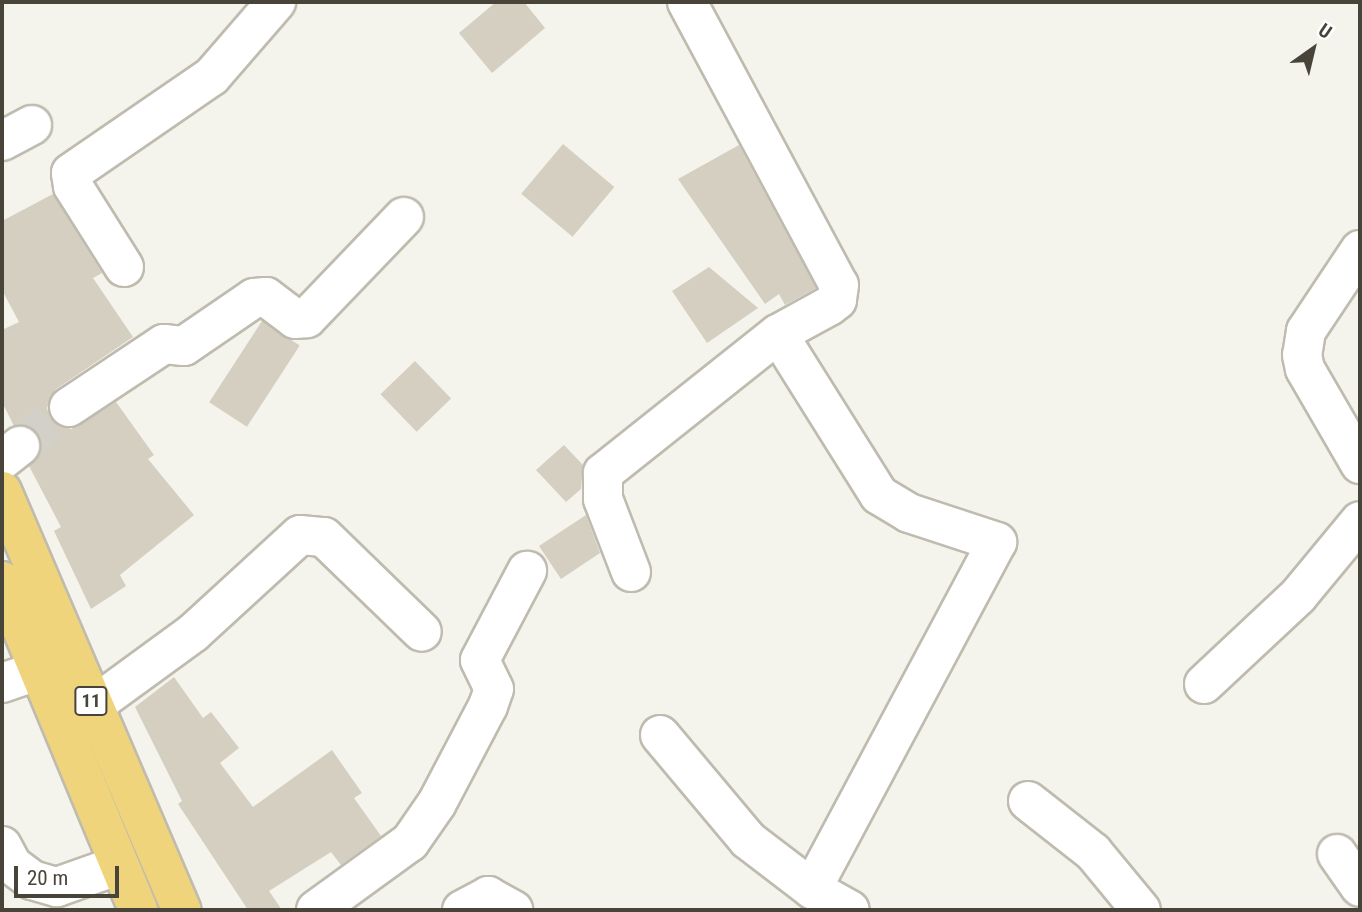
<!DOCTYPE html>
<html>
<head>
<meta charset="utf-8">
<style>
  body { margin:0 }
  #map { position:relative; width:1362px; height:912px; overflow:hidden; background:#f4f3ec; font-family:"Roboto Condensed",sans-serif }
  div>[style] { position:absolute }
  .building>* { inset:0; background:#d5cfc2; transform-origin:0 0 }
  .minor-tunnel>* { height:38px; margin-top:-19px; transform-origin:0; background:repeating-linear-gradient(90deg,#d2d0c8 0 38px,transparent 0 57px) }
  .roads { filter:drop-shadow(2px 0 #bfbbaf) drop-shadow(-2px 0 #bfbbaf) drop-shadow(0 2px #bfbbaf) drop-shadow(0 -2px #bfbbaf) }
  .minor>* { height:38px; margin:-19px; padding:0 19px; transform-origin:19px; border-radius:19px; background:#fff }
  .highway>* { height:38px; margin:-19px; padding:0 19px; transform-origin:19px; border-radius:19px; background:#efd47c }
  span { translate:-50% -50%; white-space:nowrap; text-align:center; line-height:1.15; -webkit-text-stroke:6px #fff; paint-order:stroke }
  .shield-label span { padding:2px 5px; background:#fff; border:2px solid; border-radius:5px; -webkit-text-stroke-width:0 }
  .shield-label { font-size:19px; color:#48443a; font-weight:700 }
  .frame { position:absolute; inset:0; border:4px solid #48443a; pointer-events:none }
  .north { position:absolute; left:1278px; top:14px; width:70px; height:70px; -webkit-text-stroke:5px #fff; paint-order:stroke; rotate:34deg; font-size:19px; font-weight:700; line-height:28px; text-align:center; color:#48443a }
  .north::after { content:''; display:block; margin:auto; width:24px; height:32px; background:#48443a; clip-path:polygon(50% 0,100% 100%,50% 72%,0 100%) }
  .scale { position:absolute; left:14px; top:866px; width:105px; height:32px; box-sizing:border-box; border:4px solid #48443a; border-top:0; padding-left:9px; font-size:21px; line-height:24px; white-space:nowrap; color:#48443a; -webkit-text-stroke:5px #fff; paint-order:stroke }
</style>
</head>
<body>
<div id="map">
  <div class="building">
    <i style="clip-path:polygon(496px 2px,524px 2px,545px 28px,492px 73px,459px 33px)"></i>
    <i style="left:563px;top:144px;width:67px;height:65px;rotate:40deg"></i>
    <i style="clip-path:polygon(739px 145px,816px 288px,785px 305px,779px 294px,765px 304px,678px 179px)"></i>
    <i style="clip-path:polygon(53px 194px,102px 273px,93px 278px,133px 337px,56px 389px,47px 408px,50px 418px,71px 429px,116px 402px,154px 455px,148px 459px,194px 515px,120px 575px,126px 586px,91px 609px,54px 531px,61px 527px,29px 466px,40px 454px,38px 433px,28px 426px,14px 426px,2px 402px,2px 330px,19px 322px,2px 290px,2px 221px)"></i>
    <i style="clip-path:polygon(709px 267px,758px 308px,707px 343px,672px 291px)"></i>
    <i style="left:262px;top:321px;width:45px;height:97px;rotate:33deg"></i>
    <i style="left:415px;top:361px;width:52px;height:48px;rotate:46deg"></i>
    <i style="clip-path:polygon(564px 445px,583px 465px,581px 489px,566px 502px,536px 470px)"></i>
    <i style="clip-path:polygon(586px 515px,600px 553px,561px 579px,539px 546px)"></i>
    <i style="clip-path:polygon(174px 677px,203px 718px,211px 712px,239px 748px,220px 763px,253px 807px,332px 750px,362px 793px,354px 798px,381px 836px,341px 865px,331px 852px,269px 891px,282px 910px,248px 910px,178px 804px,182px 801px,135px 707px)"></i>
  </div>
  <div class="minor-tunnel">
    <i style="left:20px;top:446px;width:63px;rotate:-38.5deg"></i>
  </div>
  <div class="roads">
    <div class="minor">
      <i style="left:687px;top:2px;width:321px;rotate:61.8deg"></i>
      <i style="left:839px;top:285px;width:15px;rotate:98deg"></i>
      <i style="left:837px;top:300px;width:10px;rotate:143deg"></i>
      <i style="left:829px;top:306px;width:58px;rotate:151.2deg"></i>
      <i style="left:778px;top:334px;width:190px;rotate:57.9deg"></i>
      <i style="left:879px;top:495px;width:35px;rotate:31deg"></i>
      <i style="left:909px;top:513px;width:93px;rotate:18.2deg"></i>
      <i style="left:997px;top:542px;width:393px;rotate:118.1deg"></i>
      <i style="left:2px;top:141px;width:34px;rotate:-28deg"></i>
      <i style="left:1360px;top:250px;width:97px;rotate:123.7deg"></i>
      <i style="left:1306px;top:331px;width:24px;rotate:99deg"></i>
      <i style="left:1302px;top:355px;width:14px;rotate:78deg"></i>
      <i style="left:1305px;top:369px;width:110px;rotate:59.9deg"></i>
      <i style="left:124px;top:267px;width:96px;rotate:-122.2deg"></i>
      <i style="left:73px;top:186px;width:13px;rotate:-99deg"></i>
      <i style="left:71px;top:173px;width:171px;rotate:-34.5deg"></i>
      <i style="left:212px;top:76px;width:98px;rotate:-49.1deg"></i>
      <i style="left:69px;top:407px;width:114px;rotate:-33.6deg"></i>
      <i style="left:164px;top:344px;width:20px;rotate:6deg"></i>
      <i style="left:184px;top:346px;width:85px;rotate:-34.4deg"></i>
      <i style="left:254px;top:298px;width:12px;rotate:-5deg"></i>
      <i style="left:266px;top:297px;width:36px;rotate:37deg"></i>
      <i style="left:295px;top:319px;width:12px;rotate:-5deg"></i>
      <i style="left:307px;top:318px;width:140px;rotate:-46.2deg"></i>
      <i style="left:2px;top:460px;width:23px;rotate:-38deg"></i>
      <i style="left:631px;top:572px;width:78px;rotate:-111deg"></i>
      <i style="left:603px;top:499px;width:26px;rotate:-90deg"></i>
      <i style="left:603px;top:473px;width:223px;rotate:-38.5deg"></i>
      <i style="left:2px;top:683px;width:39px;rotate:-19deg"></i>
      <i style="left:1204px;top:684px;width:129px;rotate:-43.1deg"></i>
      <i style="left:1298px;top:596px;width:97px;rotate:-50.4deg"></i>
      <i style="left:93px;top:706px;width:124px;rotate:-36.1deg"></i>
      <i style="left:193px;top:633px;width:145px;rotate:-42.5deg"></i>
      <i style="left:300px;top:535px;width:24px;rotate:5deg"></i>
      <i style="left:324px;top:537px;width:136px;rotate:44.1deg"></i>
      <i style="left:660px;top:735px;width:137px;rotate:50deg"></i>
      <i style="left:748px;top:840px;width:81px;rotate:37.4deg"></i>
      <i style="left:812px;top:889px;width:43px;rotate:28.9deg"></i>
      <i style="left:1028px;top:801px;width:83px;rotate:38.1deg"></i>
      <i style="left:1093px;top:852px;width:75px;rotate:50.4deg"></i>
      <i style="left:2px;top:846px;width:21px;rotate:62deg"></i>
      <i style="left:12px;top:865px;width:25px;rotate:37deg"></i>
      <i style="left:32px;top:880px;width:26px;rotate:16deg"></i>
      <i style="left:57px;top:887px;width:66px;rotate:-19.5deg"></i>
      <i style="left:1337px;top:854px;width:40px;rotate:55.1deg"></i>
      <i style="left:316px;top:910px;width:116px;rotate:-35.9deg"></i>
      <i style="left:410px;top:842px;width:47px;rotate:-55.3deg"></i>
      <i style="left:437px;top:803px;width:110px;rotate:-62.3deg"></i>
      <i style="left:488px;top:706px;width:18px;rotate:-71deg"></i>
      <i style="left:494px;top:689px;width:32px;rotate:-116deg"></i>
      <i style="left:480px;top:660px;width:101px;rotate:-62.2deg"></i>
      <i style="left:462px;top:910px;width:30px;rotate:-28deg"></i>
      <i style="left:488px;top:896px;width:29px;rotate:29deg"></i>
    </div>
    <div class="highway">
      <i style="left:2px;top:491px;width:456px;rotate:66.8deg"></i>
      <i style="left:2px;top:581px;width:356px;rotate:67.5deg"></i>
    </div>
  </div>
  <div class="shield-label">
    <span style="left:91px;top:701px">11</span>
  </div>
  <div class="frame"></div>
  <div class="north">U</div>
  <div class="scale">20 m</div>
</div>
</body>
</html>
